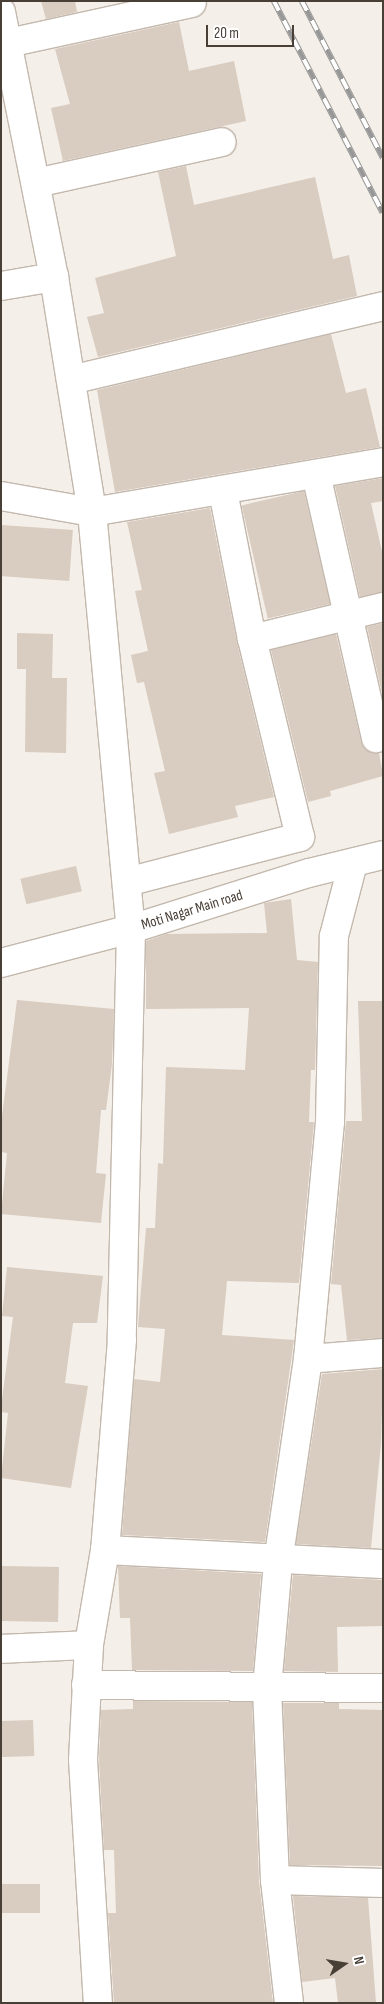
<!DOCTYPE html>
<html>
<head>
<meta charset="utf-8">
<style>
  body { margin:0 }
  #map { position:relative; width:384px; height:2004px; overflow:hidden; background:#f4efe8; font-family:"Sofia Sans Condensed",sans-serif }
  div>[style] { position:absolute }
  .building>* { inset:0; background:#d9ccc0; transform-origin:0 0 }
  .roads { filter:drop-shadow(1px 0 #c3b8ad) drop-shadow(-1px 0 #c3b8ad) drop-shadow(0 1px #c3b8ad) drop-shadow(0 -1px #c3b8ad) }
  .minor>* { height:28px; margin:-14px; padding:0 14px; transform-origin:14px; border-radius:14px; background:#fff }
  .tertiary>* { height:28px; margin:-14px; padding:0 14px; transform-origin:14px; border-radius:14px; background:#fff }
  .rail>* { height:5.5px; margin-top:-2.75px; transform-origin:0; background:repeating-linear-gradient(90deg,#fff 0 11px,#979797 0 22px); box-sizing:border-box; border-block:1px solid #979797 }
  span { translate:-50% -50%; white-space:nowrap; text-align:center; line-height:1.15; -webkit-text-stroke:5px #fff; paint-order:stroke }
  .street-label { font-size:15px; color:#483f37 }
  .frame { position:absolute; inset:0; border:2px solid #483f37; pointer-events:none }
  .north { position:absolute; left:319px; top:1939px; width:50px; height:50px; -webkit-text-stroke:4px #fff; paint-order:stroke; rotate:77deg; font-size:14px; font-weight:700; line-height:20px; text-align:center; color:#483f37 }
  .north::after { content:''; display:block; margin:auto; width:18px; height:22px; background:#483f37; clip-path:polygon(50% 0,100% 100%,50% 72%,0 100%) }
  .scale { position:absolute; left:206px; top:25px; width:88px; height:22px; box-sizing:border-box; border:2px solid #483f37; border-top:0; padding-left:6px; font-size:15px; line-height:18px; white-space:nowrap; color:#483f37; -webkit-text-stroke:4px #fff; paint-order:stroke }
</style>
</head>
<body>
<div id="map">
  <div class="building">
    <i style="clip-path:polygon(41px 1px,75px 1px,77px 12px,46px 19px)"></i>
    <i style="clip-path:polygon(179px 22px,189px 71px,234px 61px,246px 121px,63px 161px,51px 108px,70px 104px,55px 49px)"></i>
    <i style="clip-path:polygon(186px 166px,194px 205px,315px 177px,333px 259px,349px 255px,357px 296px,98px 357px,87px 317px,104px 313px,95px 278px,176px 256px,158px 172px)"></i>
    <i style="clip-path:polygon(331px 334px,346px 393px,366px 388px,380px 447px,115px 492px,97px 390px)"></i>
    <i style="clip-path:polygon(383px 478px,383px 501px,371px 503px,383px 556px,383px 592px,360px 597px,335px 486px)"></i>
    <i style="left:304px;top:491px;width:116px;height:64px;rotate:77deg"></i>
    <i style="clip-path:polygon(210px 508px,237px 643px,274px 797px,235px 806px,238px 817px,169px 834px,154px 773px,165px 771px,144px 682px,137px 683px,131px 655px,148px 651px,135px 591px,142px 590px,127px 522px)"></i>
    <i style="left:1px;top:525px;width:72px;height:51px;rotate:4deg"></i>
    <i style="clip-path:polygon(383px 623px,383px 697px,367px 627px)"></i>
    <i style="clip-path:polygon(17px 633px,53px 634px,52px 678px,67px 678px,66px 753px,25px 752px,26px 669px,17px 669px)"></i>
    <i style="clip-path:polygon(336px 634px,361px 741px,365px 749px,379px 753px,383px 776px,330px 791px,331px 796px,308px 802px,271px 650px)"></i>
    <i style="left:76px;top:866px;width:26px;height:57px;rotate:77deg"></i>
    <i style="clip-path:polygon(291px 899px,297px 960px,318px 962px,315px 1070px,311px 1070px,309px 1122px,314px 1122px,299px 1283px,227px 1281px,222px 1335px,294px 1340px,265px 1542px,122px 1535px,134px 1379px,160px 1382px,165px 1329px,138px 1327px,146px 1228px,155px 1228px,158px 1163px,163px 1164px,166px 1067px,245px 1070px,249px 1008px,146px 1009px,146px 941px,166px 934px,267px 933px,264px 903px)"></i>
    <i style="clip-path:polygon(17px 1000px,114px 1009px,112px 1064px,106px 1110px,101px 1110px,96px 1173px,106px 1174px,101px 1223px,1px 1214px,7px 1153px,1px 1152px,1px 1124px)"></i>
    <i style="clip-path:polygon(358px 1001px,383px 1001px,383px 1338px,347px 1340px,341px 1285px,331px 1284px,346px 1121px,362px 1121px)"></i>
    <i style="clip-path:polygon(7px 1267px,103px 1276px,97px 1323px,73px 1323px,65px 1383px,88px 1386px,71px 1488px,1px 1478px,8px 1413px,1px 1412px,1px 1407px,13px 1317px,2px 1316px)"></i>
    <i style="clip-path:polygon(383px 1369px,381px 1443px,371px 1548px,296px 1544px,322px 1374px)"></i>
    <i style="left:1px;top:1566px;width:58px;height:55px;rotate:1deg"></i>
    <i style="clip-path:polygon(118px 1566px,261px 1574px,253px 1671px,132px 1670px,130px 1618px,120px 1618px)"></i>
    <i style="clip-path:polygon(293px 1575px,383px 1580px,383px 1626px,337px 1627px,338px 1672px,284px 1671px)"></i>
    <i style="clip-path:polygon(133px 1701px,252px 1702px,259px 1881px,273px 2003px,114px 2003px,108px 1913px,116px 1913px,114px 1850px,104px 1850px,99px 1760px,101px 1710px,133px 1709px)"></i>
    <i style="clip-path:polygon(283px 1703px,339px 1703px,339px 1709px,383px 1710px,383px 1866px,290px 1865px)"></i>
    <i style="left:33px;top:1720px;width:36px;height:32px;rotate:88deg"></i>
    <i style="left:40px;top:1884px;width:29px;height:39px;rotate:90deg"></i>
    <i style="clip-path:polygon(293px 1896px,368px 1898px,376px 2003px,338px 2003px,335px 1978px,302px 1982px)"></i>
  </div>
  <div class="roads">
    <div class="minor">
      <i style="left:1px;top:12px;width:270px;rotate:78.7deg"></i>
      <i style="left:54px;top:277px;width:238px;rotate:80.8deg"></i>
      <i style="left:92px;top:512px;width:419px;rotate:84.7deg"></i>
      <i style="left:131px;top:929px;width:187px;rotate:-17.5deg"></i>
      <i style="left:309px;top:873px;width:76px;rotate:-13.7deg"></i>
      <i style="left:8px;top:43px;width:188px;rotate:-12.3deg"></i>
      <i style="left:36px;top:183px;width:190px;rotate:-12.4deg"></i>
      <i style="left:1px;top:286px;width:54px;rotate:-9.6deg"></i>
      <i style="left:71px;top:380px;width:321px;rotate:-13.3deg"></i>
      <i style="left:316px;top:474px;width:271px;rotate:77.2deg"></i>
      <i style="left:1px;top:496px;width:92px;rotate:10deg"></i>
      <i style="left:92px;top:512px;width:295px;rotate:-9.7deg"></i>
      <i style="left:252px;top:639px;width:135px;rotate:-13.7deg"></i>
      <i style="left:127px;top:882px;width:179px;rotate:-14.6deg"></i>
      <i style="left:300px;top:837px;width:204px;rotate:-103.6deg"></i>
      <i style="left:252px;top:639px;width:151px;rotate:-101.1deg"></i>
      <i style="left:308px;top:1359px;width:75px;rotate:-4.6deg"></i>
      <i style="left:105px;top:1550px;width:278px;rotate:2.9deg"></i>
      <i style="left:1px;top:1649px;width:88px;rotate:-2.6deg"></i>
      <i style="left:86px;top:1685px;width:297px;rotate:0.6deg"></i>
      <i style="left:275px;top:1880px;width:108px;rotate:1.6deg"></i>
      <i style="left:289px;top:2003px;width:124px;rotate:-96.5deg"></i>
      <i style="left:275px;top:1880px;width:192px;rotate:-92.4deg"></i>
      <i style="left:267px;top:1688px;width:126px;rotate:-85deg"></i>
      <i style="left:278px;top:1562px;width:205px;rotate:-81.6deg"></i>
      <i style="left:308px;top:1359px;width:238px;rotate:-84.7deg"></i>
      <i style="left:330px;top:1122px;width:186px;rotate:-88.8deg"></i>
      <i style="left:334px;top:936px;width:75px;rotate:-75.4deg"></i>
    </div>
    <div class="tertiary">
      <i style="left:1px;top:963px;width:134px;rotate:-14.7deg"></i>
      <i style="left:131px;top:929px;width:411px;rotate:91.3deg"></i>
      <i style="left:122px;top:1340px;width:211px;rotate:94.6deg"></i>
      <i style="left:105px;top:1550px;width:96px;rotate:99.6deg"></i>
      <i style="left:89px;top:1645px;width:115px;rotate:93deg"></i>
      <i style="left:83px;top:1760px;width:243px;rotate:86.5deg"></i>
    </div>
  </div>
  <div class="rail">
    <i style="left:274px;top:1px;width:238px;rotate:62.8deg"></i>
    <i style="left:302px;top:1px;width:177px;rotate:62.7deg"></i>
  </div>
  <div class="street-label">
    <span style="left:192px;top:910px;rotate:-17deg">Moti Nagar Main road</span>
  </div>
  <div class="frame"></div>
  <div class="north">N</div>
  <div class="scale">20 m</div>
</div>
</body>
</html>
